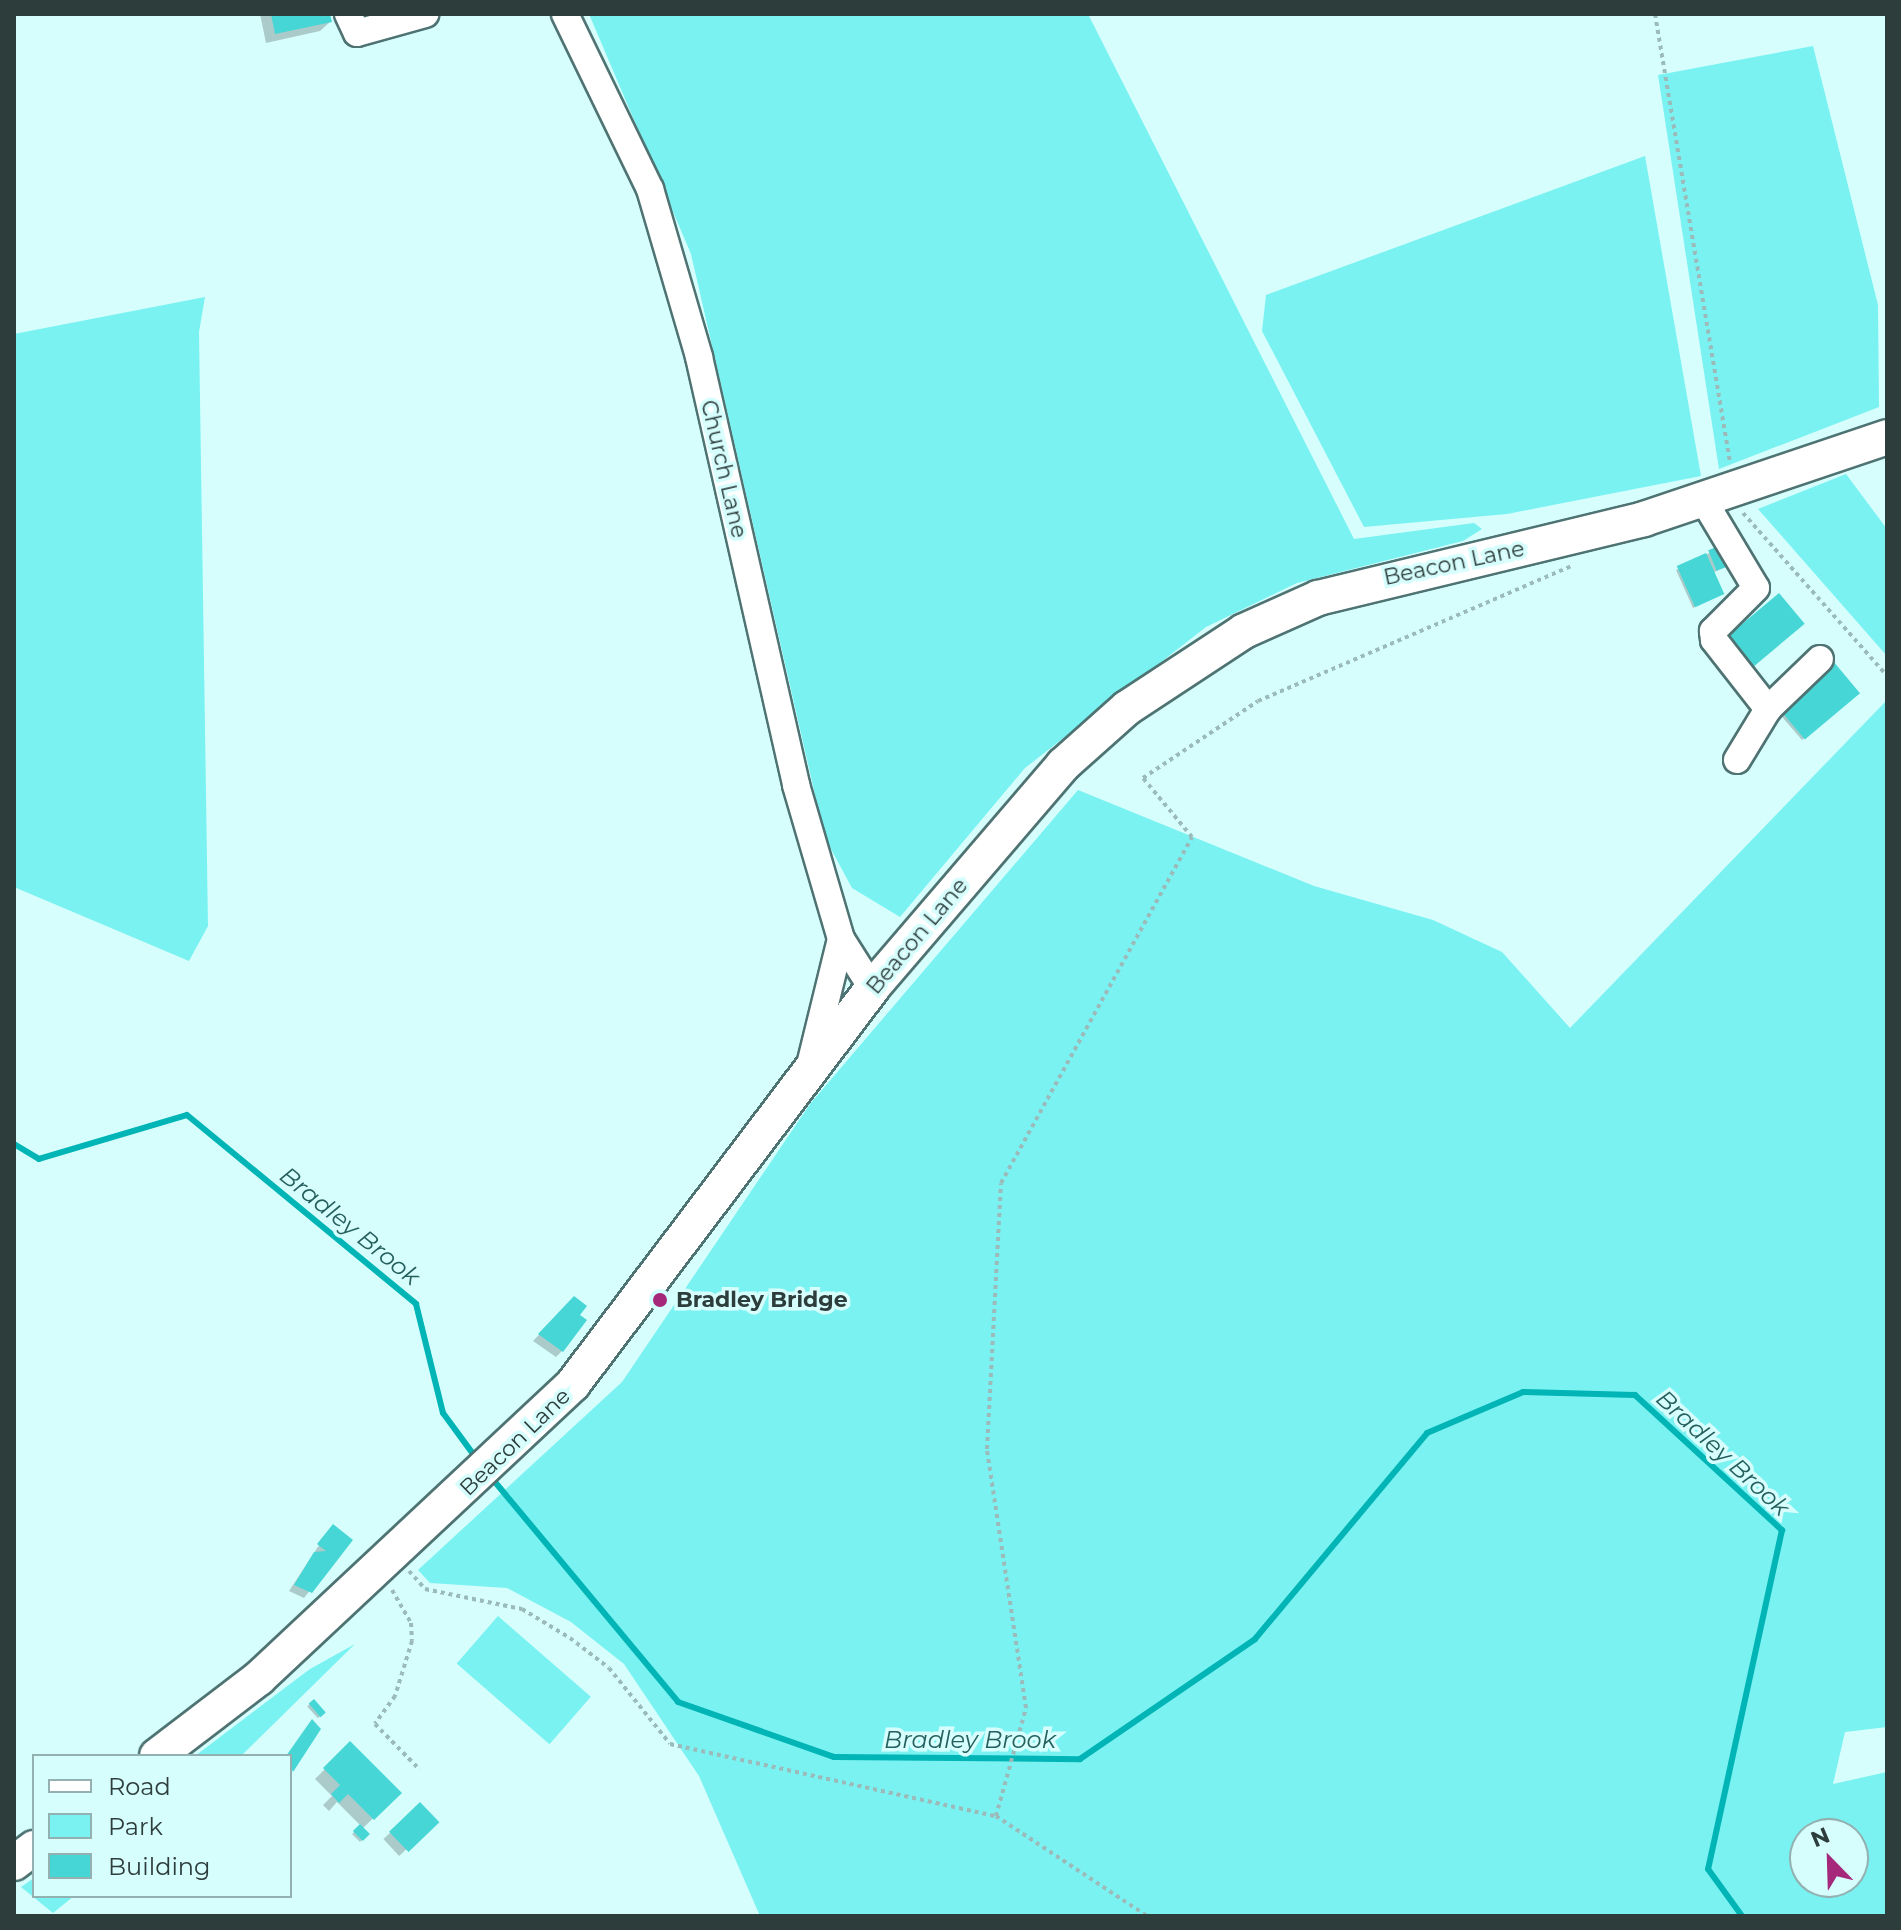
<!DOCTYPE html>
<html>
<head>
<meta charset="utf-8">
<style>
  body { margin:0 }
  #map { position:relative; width:1901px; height:1930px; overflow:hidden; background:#d6fefd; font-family:Montserrat,sans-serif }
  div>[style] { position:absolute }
  .green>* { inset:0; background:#7af2f2; transform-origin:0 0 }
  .shadow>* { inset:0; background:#0003; transform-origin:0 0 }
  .stream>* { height:6px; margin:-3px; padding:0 3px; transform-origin:3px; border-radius:3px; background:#01b4b5 }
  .building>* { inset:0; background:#47d6d6; transform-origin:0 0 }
  .path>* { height:4px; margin-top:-2px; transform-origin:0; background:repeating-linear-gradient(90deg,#9bbbba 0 4px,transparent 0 8px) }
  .roads { filter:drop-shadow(2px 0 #4f7373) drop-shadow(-2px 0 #4f7373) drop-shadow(0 2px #4f7373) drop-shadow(0 -2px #4f7373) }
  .minor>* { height:26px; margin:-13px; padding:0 13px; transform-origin:13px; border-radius:13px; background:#fff }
  .major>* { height:34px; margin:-17px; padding:0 17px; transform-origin:17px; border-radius:17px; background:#fff }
  .dots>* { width:22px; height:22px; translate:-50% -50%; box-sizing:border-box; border:4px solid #d6fefd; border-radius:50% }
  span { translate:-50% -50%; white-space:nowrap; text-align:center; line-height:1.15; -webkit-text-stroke:7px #d6fefd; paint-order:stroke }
  .street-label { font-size:22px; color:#2d3d3c }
  .poi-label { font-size:22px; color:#2d3d3c; font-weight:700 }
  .left { translate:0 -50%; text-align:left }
  .water-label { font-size:24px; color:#255f5e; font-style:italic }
  .frame { position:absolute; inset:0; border:16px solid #2d3d3c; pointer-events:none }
  .legend { position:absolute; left:32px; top:1754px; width:260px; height:144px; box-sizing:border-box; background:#d6fefd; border:2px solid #92b1b0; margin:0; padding:10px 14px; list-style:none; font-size:24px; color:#2d3d3c }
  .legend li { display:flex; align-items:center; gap:16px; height:40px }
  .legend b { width:40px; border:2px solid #92b1b0 }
  .north { position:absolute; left:1789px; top:1818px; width:80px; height:80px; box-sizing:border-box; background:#d6fefd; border:2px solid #92b1b0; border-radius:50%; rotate:337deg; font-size:22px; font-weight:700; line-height:32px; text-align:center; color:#2d3d3c }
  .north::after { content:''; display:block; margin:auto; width:28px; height:36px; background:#a5287b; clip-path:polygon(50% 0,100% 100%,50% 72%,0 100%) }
</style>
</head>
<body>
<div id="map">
  <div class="green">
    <i style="clip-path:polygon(589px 14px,1088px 14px,1354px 539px,1474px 523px,1482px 529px,1463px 541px,1297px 583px,1206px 627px,1025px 768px,900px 917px,852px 888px,825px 838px,691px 254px)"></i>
    <i style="clip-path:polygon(1813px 46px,1878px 305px,1879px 407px,1719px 469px,1658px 75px)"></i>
    <i style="clip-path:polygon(1645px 156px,1701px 476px,1507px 514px,1364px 527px,1262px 331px,1266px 295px)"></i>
    <i style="clip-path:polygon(205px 297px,199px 332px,208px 926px,189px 961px,14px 887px,14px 334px)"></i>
    <i style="clip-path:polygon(1846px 474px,1887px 529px,1887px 656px,1758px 509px)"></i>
    <i style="clip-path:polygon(evenodd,1887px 700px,1887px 1727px,1845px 1732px,1833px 1784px,1887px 1772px,1887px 1916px,760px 1916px,699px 1776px,624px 1664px,571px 1622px,507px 1588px,430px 1583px,418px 1570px,622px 1382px,810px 1104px,1078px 790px,1314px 886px,1433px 920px,1502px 952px,1570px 1028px,1887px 700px,1805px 1834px,1853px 1834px,1853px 1882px,1805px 1882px,1805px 1834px)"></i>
    <i style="left:498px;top:1616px;width:123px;height:63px;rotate:41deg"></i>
    <i style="clip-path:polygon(355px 1644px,241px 1756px,195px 1756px,310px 1669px)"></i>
    <i style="clip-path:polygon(34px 1878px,34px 1896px,74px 1896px,53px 1913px,21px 1887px)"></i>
  </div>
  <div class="shadow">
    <i style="clip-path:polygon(260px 14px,328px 14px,330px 22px,320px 31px,266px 43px)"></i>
    <i style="clip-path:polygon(1709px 553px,1728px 566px,1712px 573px,1722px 594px,1693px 608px,1676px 570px)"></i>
    <i style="clip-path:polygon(1857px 693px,1802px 740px,1777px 711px)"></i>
    <i style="clip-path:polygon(574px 1298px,562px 1351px,556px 1357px,533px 1341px)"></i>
    <i style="clip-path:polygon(327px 1533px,350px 1540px,304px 1598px,289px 1591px)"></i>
    <i style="left:313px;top:1701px;width:16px;height:8px;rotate:47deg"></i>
    <i style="clip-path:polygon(350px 1744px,399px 1793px,362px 1829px,368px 1834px,360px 1842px,352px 1834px,361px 1826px,337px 1802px,329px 1811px,323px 1805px,332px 1796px,315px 1779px)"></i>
    <i style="left:420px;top:1805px;width:23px;height:50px;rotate:47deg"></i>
  </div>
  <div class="stream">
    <i style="left:14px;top:1144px;width:29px;rotate:31deg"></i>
    <i style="left:39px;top:1159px;width:154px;rotate:-16.6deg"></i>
    <i style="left:187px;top:1115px;width:297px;rotate:39.5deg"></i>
    <i style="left:416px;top:1304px;width:112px;rotate:76.1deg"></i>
    <i style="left:443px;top:1413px;width:56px;rotate:53.7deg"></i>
    <i style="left:490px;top:1476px;width:294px;rotate:50.2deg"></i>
    <i style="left:678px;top:1702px;width:165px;rotate:19.4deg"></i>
    <i style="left:834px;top:1757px;width:246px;rotate:0.5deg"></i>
    <i style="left:1080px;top:1759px;width:212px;rotate:-34.4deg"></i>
    <i style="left:1255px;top:1639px;width:268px;rotate:-50.1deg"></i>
    <i style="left:1427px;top:1433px;width:104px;rotate:-23.1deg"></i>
    <i style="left:1523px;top:1392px;width:112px;rotate:1.5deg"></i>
    <i style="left:1635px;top:1395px;width:200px;rotate:42.6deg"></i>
    <i style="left:1782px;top:1530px;width:347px;rotate:102.3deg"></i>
    <i style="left:1708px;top:1869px;width:58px;rotate:54.1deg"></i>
  </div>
  <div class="building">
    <i style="clip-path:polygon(271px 14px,330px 14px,332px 22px,275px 34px)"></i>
    <i style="left:1724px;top:544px;width:22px;height:17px;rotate:68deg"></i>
    <i style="left:1706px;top:553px;width:45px;height:32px;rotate:66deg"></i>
    <i style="left:1779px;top:593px;width:40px;height:67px;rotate:50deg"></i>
    <i style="left:1833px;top:661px;width:42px;height:72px;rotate:50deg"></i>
    <i style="clip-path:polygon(574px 1296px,587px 1306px,580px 1315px,587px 1320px,563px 1352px,538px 1334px)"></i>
    <i style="clip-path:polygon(333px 1524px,353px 1540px,312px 1593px,294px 1585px,314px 1552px,326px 1551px,317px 1544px)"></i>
    <i style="left:314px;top:1699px;width:18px;height:7px;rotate:49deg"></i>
    <i style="clip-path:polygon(312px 1719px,321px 1729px,293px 1772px,286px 1756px)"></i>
    <i style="clip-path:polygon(350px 1741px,402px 1793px,374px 1820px,348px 1794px,339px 1803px,331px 1794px,340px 1785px,323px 1768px)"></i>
    <i style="left:420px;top:1802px;width:28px;height:43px;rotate:46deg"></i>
    <i style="left:360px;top:1824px;width:14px;height:10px;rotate:45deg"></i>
  </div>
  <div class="path">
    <i style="left:1655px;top:14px;width:454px;rotate:80.5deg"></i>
    <i style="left:1743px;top:513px;width:217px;rotate:48.5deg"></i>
    <i style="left:409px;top:1571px;width:24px;rotate:48deg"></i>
    <i style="left:425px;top:1589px;width:99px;rotate:11.7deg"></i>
    <i style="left:522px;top:1609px;width:56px;rotate:31.1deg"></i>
    <i style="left:570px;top:1638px;width:49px;rotate:37.6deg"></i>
    <i style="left:609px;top:1668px;width:97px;rotate:51.2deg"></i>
    <i style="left:670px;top:1744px;width:334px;rotate:12.5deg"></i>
    <i style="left:996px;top:1816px;width:181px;rotate:33.5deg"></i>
    <i style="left:392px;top:1590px;width:38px;rotate:60deg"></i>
    <i style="left:411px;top:1623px;width:18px;rotate:87deg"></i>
    <i style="left:412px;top:1641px;width:58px;rotate:107.2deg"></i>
    <i style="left:395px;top:1696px;width:34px;rotate:126deg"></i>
    <i style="left:375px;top:1724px;width:64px;rotate:45.6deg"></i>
    <i style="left:996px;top:1816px;width:112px;rotate:-74.5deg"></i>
    <i style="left:1026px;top:1708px;width:262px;rotate:-98.6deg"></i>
    <i style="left:987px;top:1449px;width:266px;rotate:-87deg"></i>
    <i style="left:1001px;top:1183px;width:395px;rotate:-61.1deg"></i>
    <i style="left:1192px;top:837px;width:77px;rotate:-129.7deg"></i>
    <i style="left:1143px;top:778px;width:138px;rotate:-33.8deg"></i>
    <i style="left:1258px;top:701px;width:342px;rotate:-23.3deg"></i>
  </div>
  <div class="roads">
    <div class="minor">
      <i style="left:348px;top:14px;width:21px;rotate:65deg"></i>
      <i style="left:357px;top:33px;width:71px;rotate:-15.6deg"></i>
      <i style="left:565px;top:14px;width:195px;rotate:64.1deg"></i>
      <i style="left:650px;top:189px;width:175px;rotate:73.7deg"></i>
      <i style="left:699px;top:357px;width:439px;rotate:77.2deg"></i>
      <i style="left:796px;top:785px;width:160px;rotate:73.7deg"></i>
      <i style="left:841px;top:939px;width:58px;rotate:57.7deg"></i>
      <i style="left:1704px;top:501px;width:101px;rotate:59.1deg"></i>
      <i style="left:1756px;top:588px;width:61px;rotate:135deg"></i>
      <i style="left:1713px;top:631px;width:9px;rotate:84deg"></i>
      <i style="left:1714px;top:640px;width:88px;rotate:52deg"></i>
      <i style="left:1737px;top:760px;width:60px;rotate:-58.7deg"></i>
      <i style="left:1768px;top:709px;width:72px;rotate:-43.9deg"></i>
      <i style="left:810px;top:1065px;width:130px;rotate:-76.2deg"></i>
    </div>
    <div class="major">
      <i style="left:157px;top:1756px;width:128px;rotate:-37.4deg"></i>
      <i style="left:259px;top:1678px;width:430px;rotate:-43.1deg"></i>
      <i style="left:573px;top:1384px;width:496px;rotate:-52.9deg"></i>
      <i style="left:872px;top:988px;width:294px;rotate:-49.4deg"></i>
      <i style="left:1063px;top:765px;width:86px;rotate:-41.7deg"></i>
      <i style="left:1127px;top:708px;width:140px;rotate:-33.3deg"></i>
      <i style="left:1244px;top:631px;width:81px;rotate:-24deg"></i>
      <i style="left:1318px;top:598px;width:335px;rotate:-13.6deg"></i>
      <i style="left:1644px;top:519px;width:256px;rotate:-18.6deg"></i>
      <i style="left:14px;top:1863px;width:25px;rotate:-37deg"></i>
    </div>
  </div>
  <div class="dots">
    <i style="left:660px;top:1300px;background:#a5287b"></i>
  </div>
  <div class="street-label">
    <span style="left:724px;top:469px;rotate:77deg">Church Lane</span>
    <span style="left:1454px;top:563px;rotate:-12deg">Beacon Lane</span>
    <span style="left:917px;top:936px;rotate:-50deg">Beacon Lane</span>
    <span style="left:515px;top:1442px;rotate:-44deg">Beacon Lane</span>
  </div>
  <div class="poi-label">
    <span class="left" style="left:676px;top:1300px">Bradley Bridge</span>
  </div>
  <div class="water-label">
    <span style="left:350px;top:1226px;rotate:39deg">Bradley Brook</span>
    <span style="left:1723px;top:1453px;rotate:43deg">Bradley Brook</span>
    <span style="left:970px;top:1740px">Bradley Brook</span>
  </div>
  <div class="frame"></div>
  <ul class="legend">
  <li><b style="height:10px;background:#fff"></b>Road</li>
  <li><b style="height:22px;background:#7af2f2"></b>Park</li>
  <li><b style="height:22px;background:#47d6d6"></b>Building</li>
  </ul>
  <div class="north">N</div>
</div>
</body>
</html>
